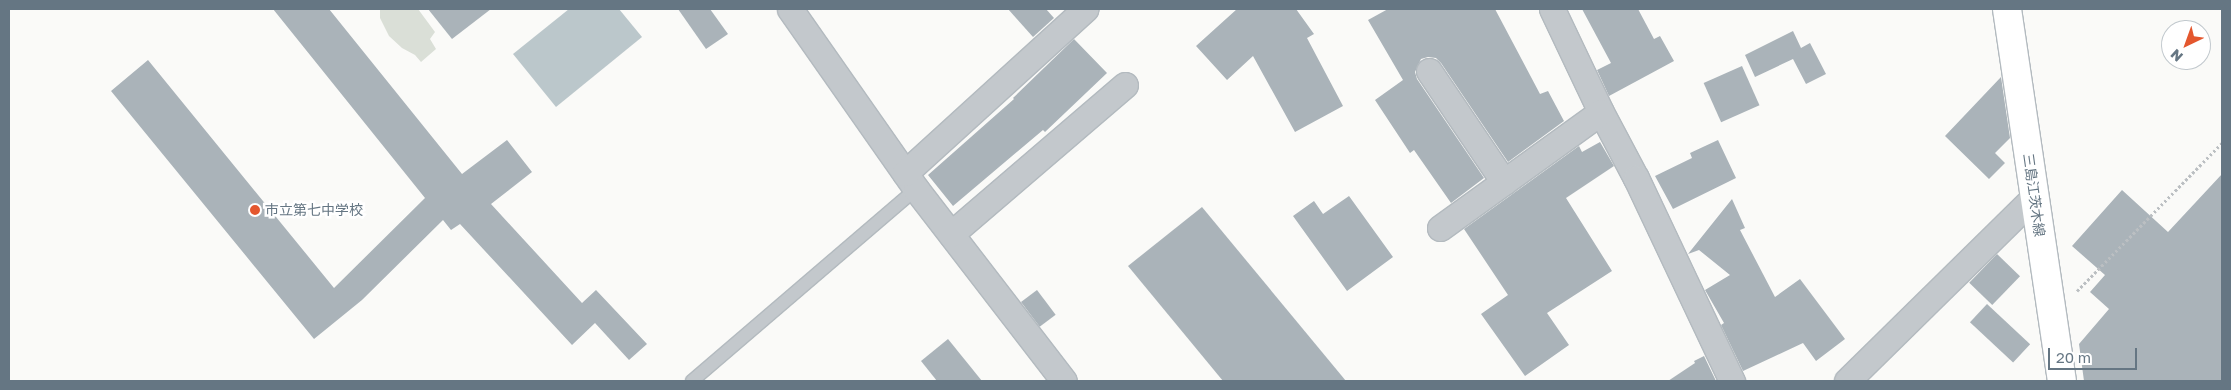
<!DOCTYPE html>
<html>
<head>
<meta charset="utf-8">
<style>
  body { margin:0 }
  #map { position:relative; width:2231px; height:390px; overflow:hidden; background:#fafaf8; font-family:"Golos Text","Noto Sans JP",sans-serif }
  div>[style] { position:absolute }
  .green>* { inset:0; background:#dadfd7 }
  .water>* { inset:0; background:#bbc7cb }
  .building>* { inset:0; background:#aab3b9; transform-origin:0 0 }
  .path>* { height:3px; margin-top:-1.5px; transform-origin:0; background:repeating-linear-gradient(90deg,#bbbfc2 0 2.5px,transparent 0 5px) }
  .roads { filter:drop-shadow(1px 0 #b3babf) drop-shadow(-1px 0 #b3babf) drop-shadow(0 1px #b3babf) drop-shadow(0 -1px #b3babf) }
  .service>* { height:12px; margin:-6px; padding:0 6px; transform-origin:6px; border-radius:6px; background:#c3c8cc }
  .minor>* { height:25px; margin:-12.5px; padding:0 12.5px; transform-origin:12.5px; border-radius:12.5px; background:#c3c8cc }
  .secondary>* { height:28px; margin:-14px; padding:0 14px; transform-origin:14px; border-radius:14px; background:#fff }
  .dots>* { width:14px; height:14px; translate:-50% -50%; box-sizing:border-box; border:2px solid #fff; border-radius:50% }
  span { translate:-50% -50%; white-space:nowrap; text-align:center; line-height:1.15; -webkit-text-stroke:5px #fff; paint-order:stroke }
  .street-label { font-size:14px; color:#657683 }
  .poi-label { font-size:14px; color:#657683 }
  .left { translate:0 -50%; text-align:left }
  .frame { position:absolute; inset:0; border:10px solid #657683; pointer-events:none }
  .north { position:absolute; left:2161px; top:20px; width:50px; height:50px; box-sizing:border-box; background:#fff; border:1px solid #c1c8cd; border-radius:50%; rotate:222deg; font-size:14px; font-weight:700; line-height:20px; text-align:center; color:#657683 }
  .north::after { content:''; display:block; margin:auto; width:18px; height:22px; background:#e4572e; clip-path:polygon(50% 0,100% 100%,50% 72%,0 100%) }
  .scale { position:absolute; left:2048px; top:348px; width:89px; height:22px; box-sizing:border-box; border:2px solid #657683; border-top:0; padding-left:6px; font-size:15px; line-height:18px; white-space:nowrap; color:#657683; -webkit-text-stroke:4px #fff; paint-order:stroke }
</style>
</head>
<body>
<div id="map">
  <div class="green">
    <i style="clip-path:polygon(380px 9px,418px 9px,435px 32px,430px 39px,436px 49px,421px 62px,415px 55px,402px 48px,389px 36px,380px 18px)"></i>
  </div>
  <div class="water">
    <i style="clip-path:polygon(569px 9px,619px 9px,642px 37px,556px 107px,513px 54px)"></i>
  </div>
  <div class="building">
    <i style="clip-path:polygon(273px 9px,329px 9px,462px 174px,507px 140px,532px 172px,491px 204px,582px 303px,596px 290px,647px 344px,629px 360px,595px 323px,572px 345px,460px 224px,451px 230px,443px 220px,362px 300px,314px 339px,111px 91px,148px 60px,334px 288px,425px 198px)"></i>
    <i style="clip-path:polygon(428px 9px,491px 9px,452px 39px)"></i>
    <i style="clip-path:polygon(678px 9px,710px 9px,728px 34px,706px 49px)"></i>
    <i style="clip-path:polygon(1008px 9px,1046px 9px,1054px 18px,1033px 37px)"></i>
    <i style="clip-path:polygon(1237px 9px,1296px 9px,1314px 34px,1307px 38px,1343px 106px,1295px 132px,1253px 56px,1227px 80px,1196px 46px)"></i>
    <i style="clip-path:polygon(1388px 9px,1495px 9px,1540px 94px,1548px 91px,1564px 121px,1508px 162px,1441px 63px,1436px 58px,1428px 57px,1421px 59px,1415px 72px,1417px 79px,1484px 178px,1451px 203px,1414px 150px,1410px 153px,1375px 100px,1403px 80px,1368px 20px)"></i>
    <i style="clip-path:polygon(1582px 9px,1638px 9px,1654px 39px,1660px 36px,1674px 61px,1609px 96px,1597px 70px,1611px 63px)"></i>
    <i style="clip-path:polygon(1793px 31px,1801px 48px,1810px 43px,1826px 74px,1806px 84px,1793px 59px,1755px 77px,1745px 55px)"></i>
    <i style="clip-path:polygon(1074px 39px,1107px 73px,1045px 132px,1043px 130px,953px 206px,928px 175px,1014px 99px,1013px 98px)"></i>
    <i style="left:1742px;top:66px;width:43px;height:42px;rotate:66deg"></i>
    <i style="clip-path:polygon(2001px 77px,2010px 138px,1995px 153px,2005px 163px,1989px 179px,1945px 136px)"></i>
    <i style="clip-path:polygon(1718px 140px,1736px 178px,1673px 209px,1655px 176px,1692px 158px,1690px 153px)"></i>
    <i style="clip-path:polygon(1600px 142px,1614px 166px,1566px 198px,1612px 271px,1547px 313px,1569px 345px,1525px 376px,1481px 314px,1508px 295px,1464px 229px,1579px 146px,1582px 152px)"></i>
    <i style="clip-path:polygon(2222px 174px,2222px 381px,2084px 381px,2079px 344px,2109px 309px,2090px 292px,2105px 275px,2072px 246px,2122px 190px,2168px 232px)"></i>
    <i style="clip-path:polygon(1349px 196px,1393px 257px,1347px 291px,1293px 216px,1314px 201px,1323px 214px)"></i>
    <i style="clip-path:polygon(1732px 199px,1745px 228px,1740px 230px,1775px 297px,1800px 279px,1845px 339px,1816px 361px,1803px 343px,1743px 371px,1721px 325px,1724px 323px,1705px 290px,1730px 275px,1699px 250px,1688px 254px)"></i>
    <i style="clip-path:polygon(1202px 207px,1346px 381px,1223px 381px,1128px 266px)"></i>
    <i style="left:1997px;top:254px;width:32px;height:40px;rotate:44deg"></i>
    <i style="left:1037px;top:290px;width:31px;height:20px;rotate:53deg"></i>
    <i style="left:1987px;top:304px;width:59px;height:25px;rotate:43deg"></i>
    <i style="clip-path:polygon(948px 339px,982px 381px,937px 381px,921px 361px)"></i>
    <i style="clip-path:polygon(1704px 356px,1716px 381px,1668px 381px,1695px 363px,1694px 361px)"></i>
  </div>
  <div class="path">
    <i style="left:2077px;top:291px;width:207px;rotate:-45.6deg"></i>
  </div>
  <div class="roads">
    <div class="service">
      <i style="left:692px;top:381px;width:295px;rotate:-40.6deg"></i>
    </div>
    <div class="minor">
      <i style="left:790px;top:9px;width:220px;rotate:55deg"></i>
      <i style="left:916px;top:189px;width:242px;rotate:52.4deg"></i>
      <i style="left:1552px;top:9px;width:114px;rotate:64.6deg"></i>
      <i style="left:1601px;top:112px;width:75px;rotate:62.1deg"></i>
      <i style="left:1636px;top:178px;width:225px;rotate:64.7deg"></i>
      <i style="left:1429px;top:71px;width:134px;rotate:56deg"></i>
      <i style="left:905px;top:173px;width:244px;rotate:-42.3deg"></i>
      <i style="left:1440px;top:228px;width:198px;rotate:-35.8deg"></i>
      <i style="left:951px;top:234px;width:229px;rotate:-40.6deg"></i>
      <i style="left:1847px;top:381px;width:264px;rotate:-44.5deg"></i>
    </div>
    <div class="secondary">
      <i style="left:2007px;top:9px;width:376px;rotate:81.6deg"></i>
    </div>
  </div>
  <div class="dots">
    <i style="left:255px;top:210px;background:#e4572e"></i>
  </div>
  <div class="street-label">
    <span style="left:2034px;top:195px;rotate:82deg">三島江茨木線</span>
  </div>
  <div class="poi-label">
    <span class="left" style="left:265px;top:210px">市立第七中学校</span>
  </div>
  <div class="frame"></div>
  <div class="north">N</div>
  <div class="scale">20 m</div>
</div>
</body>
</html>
